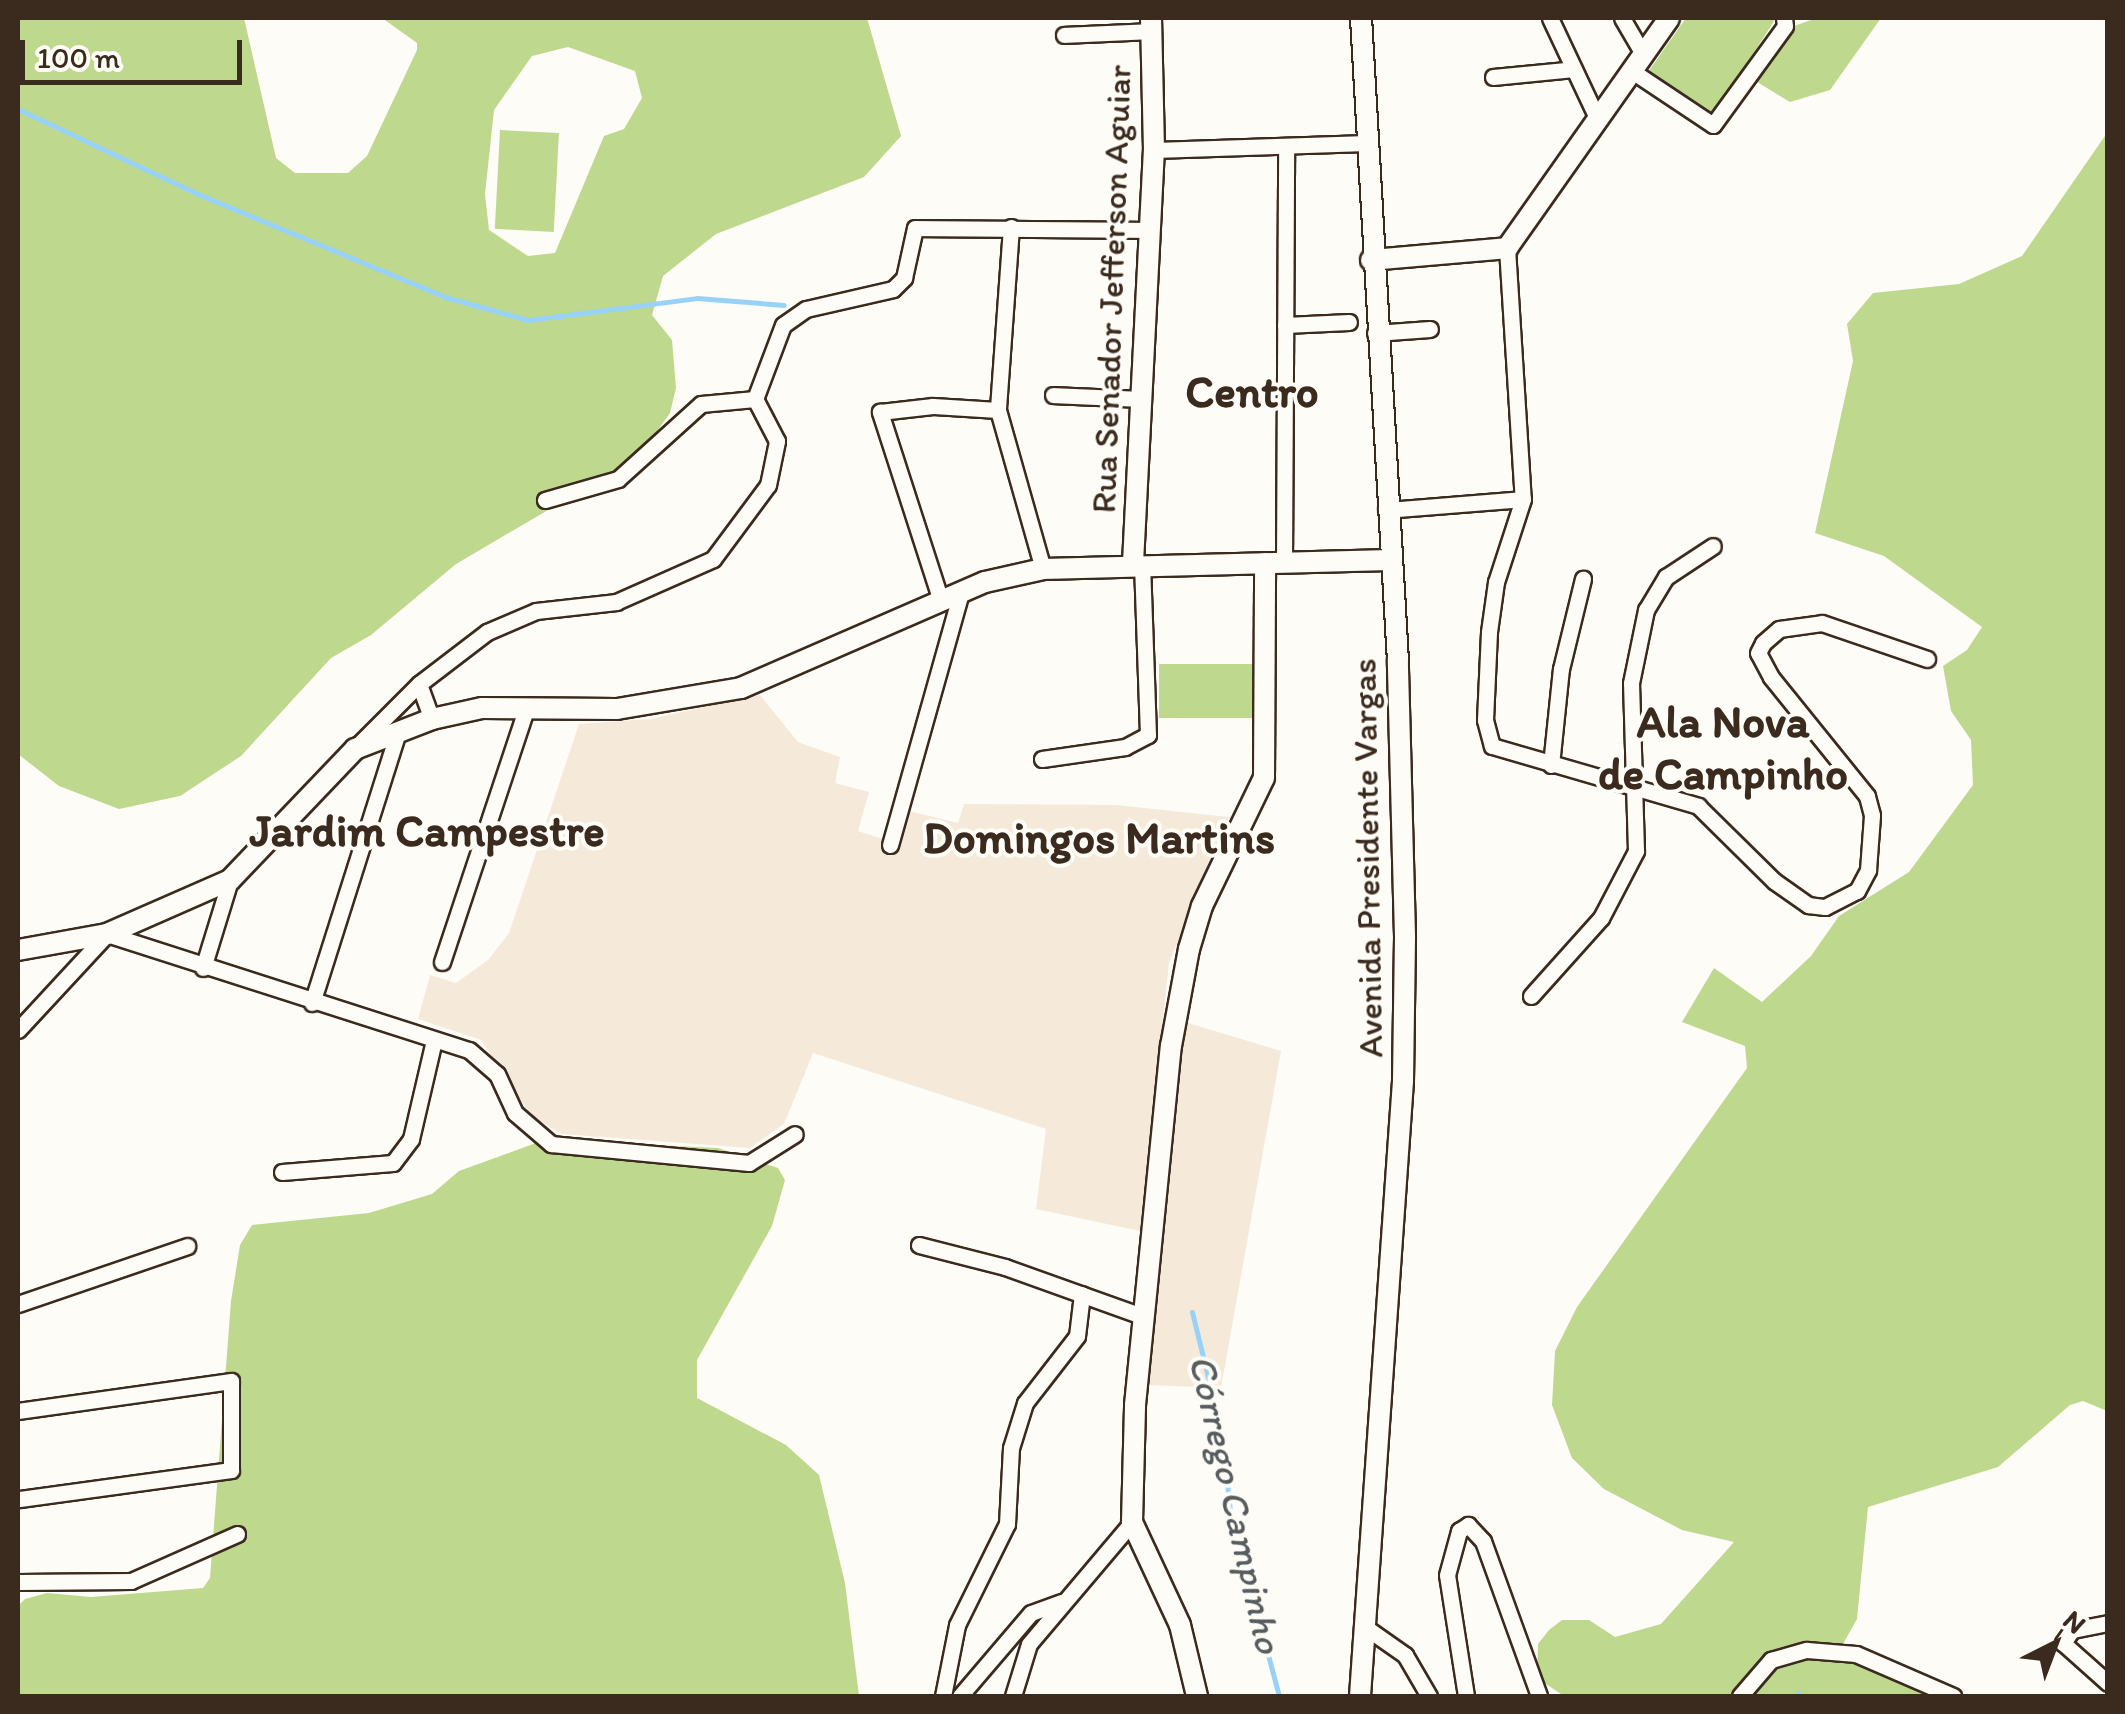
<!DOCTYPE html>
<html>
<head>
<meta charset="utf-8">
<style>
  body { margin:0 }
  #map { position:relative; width:2125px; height:1714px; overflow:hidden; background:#fdfcf7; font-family:Itim,sans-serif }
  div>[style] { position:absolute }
  .built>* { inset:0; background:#f5eada }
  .green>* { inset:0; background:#bed88e; transform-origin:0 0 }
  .stream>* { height:5px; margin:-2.5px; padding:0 2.5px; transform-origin:2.5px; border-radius:2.5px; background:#98d2f8 }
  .roads { filter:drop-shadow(2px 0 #3b2a1e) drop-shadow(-2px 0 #3b2a1e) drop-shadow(0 2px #3b2a1e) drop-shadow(0 -2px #3b2a1e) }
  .street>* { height:15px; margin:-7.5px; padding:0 7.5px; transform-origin:7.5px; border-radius:7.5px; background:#fdfcf7 }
  .secondary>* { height:20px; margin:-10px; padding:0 10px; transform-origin:10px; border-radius:10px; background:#fdfcf7 }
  span { translate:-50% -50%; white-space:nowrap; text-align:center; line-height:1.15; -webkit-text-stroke:8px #fdfcf7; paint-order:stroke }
  .street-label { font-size:35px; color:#3b2a1e }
  .water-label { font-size:38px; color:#575c5f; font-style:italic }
  .district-label { font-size:45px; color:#3b2a1e; font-weight:700 }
  .frame { position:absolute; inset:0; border:20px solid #3b2a1e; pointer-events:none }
  .north { position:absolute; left:2005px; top:1594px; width:100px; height:100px; -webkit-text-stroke:8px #fdfcf7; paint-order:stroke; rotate:42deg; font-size:28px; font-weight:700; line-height:40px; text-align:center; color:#3b2a1e }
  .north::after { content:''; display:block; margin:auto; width:35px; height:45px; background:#3b2a1e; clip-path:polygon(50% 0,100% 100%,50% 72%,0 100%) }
  .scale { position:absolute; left:20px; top:40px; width:222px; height:45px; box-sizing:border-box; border:5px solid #3b2a1e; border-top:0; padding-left:12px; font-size:30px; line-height:35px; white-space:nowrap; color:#3b2a1e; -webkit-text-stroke:8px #fdfcf7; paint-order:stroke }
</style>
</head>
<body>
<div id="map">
  <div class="built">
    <i style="clip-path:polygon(760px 695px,798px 742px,840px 757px,835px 783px,869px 792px,858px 831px,899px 844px,909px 811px,958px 823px,964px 804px,1116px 805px,1229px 817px,1169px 963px,1140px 1231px,1036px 1209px,1046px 1129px,813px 1053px,784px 1124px,750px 1148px,562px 1134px,531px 1116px,481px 1040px,418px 1019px,430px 975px,456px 983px,488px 960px,509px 933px,579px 724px,650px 719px)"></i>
    <i style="clip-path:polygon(1185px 1022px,1281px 1051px,1221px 1388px,1148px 1385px)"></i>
  </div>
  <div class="green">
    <i style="clip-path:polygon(evenodd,18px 18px,244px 18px,276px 158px,295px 173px,348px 173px,367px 156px,417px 50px,417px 43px,382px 18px,867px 18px,901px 136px,864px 177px,716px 234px,663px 276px,652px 315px,672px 340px,676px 388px,670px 413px,626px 474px,560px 503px,456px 564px,371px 635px,331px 658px,241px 756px,180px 796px,119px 809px,59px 786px,18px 754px,18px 18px,568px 47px,635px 71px,642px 98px,624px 129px,604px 136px,555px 253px,528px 256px,489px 230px,485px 194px,494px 110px,532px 56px,568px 47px)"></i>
    <i style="clip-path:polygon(1686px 18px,1776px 18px,1713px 117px,1648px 72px)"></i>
    <i style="clip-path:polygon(1817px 18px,1881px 18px,1830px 90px,1790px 102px,1754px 80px,1794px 26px)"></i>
    <i style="left:500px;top:130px;width:59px;height:99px;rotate:3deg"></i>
    <i style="clip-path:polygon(2107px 133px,2107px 1411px,2083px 1401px,2070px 1405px,1998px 1467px,1868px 1507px,1857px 1619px,1839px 1651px,1938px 1696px,1564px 1696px,1537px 1678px,1538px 1644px,1549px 1630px,1562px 1620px,1589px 1620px,1615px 1637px,1661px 1624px,1734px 1542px,1682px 1530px,1604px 1489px,1572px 1458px,1552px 1405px,1555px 1351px,1577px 1307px,1747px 1068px,1745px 1046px,1682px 1022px,1714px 968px,1762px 1002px,1811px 956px,1839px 916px,1909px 872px,1973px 785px,1971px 740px,1951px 711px,1943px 666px,1967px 650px,1982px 627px,1884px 556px,1815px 533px,1853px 361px,1847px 324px,1873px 293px,1959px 284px,2022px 256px)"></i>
    <i style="left:1159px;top:664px;width:99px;height:54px"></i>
    <i style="clip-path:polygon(544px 1140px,718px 1148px,778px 1168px,785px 1180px,772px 1226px,697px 1360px,697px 1398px,786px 1445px,819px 1475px,845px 1583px,859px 1696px,18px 1696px,18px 1606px,25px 1599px,47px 1593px,91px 1597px,203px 1588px,210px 1578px,231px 1301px,240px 1245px,252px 1225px,369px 1213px,432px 1194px,459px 1171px)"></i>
  </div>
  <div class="stream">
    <i style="left:18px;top:109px;width:199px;rotate:25.3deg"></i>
    <i style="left:198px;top:194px;width:268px;rotate:22.6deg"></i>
    <i style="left:445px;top:297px;width:86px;rotate:15.5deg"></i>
    <i style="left:528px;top:320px;width:170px;rotate:-7.4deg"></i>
    <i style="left:697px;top:298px;width:87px;rotate:4.6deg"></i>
    <i style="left:1192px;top:1312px;width:126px;rotate:76.2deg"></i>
    <i style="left:1222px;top:1434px;width:78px;rotate:84.1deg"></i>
    <i style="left:1230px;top:1512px;width:190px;rotate:75.1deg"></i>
    <i style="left:1799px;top:1696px;width:3px;rotate:-90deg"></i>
  </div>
  <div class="roads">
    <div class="street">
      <i style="left:1550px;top:18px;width:113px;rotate:64.8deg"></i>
      <i style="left:1622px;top:18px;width:42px;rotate:59.7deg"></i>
      <i style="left:1064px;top:35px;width:87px;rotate:-2.6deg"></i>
      <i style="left:1632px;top:71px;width:97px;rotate:33.7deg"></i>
      <i style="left:1713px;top:125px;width:122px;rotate:-54deg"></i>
      <i style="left:1785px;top:26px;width:8px;rotate:-97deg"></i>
      <i style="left:1493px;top:77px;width:81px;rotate:-5.6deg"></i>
      <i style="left:1154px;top:150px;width:213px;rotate:-1.9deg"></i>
      <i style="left:1011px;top:227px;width:183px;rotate:94.1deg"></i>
      <i style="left:998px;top:410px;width:165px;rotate:74.2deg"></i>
      <i style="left:1507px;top:248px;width:252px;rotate:86.4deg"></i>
      <i style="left:1523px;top:499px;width:87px;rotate:108deg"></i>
      <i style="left:1496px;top:582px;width:50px;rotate:98deg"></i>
      <i style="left:1489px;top:632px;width:88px;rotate:92.6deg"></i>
      <i style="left:1485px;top:720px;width:27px;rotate:75deg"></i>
      <i style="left:1492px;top:746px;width:215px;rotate:16.2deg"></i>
      <i style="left:1698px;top:806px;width:107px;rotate:44.6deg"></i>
      <i style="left:1774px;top:881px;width:42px;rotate:35.2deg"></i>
      <i style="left:1808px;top:905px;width:17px;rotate:7deg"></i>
      <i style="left:1825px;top:907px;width:36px;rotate:-27deg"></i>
      <i style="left:1857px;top:891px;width:24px;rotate:-62deg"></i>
      <i style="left:1868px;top:870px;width:55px;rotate:-85.8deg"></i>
      <i style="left:1872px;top:815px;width:20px;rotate:-105deg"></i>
      <i style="left:1867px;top:796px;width:153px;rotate:-128.9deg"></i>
      <i style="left:1771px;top:677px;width:27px;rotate:-118deg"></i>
      <i style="left:1758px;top:653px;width:11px;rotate:-63deg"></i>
      <i style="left:1763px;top:643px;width:21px;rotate:-41deg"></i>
      <i style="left:1779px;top:629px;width:43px;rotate:-7.9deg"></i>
      <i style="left:1822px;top:623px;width:111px;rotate:18.9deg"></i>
      <i style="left:1285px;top:325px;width:64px;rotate:-2.7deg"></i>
      <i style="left:1375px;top:333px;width:55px;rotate:-4.2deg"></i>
      <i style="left:1053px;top:395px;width:87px;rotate:2.6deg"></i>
      <i style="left:755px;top:399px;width:79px;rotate:-69.3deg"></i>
      <i style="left:783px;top:325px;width:28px;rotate:-35deg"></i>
      <i style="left:806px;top:309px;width:89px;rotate:-12.9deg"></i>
      <i style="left:893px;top:289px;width:16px;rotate:-45deg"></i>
      <i style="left:904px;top:278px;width:51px;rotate:-77.6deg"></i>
      <i style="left:915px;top:228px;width:234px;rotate:0.5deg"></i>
      <i style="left:545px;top:500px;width:76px;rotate:-16deg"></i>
      <i style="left:618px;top:479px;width:112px;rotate:-42.1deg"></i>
      <i style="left:701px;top:404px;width:54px;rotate:-5.3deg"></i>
      <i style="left:1386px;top:510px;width:137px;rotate:-4.6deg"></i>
      <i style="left:1284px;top:563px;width:417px;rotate:-89.7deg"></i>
      <i style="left:941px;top:601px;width:199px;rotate:-107.9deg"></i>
      <i style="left:880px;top:412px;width:53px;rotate:-6.5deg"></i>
      <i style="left:933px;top:406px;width:65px;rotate:3.5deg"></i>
      <i style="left:419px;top:684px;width:37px;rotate:70deg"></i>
      <i style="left:356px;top:747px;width:89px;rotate:-45deg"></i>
      <i style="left:419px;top:684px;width:86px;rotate:-37.4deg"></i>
      <i style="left:487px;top:632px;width:53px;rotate:-23.2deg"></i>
      <i style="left:536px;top:611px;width:81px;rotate:-6.4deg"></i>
      <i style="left:616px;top:602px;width:106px;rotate:-23.9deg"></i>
      <i style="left:713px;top:559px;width:92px;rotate:-53.4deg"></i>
      <i style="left:768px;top:485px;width:45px;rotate:-78.4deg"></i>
      <i style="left:777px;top:441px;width:47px;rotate:-117.6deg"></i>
      <i style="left:1042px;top:759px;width:84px;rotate:-8.2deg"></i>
      <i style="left:1125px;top:747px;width:26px;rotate:-28deg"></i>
      <i style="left:1148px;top:735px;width:171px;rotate:-92deg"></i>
      <i style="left:1551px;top:765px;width:97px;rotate:-84.1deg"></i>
      <i style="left:1561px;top:669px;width:93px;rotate:-76.3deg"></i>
      <i style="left:890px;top:845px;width:263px;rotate:-74.3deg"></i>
      <i style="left:442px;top:962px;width:269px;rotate:-71.6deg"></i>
      <i style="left:203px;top:968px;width:92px;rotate:-72.9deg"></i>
      <i style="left:1531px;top:996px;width:105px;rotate:-48.1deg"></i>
      <i style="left:1601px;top:918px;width:76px;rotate:-62.4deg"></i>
      <i style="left:1636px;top:851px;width:168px;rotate:-91.7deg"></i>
      <i style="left:1631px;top:683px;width:75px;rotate:-78.4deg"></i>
      <i style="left:1646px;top:610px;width:39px;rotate:-59deg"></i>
      <i style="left:1666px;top:577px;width:56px;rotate:-33.4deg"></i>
      <i style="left:312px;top:1003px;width:287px;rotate:-72.4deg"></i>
      <i style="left:18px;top:1030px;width:131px;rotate:-47.2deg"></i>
      <i style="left:107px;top:934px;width:380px;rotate:17.8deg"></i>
      <i style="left:469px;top:1050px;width:37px;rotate:41deg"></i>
      <i style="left:497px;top:1074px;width:43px;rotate:65.2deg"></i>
      <i style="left:515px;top:1113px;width:48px;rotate:40.7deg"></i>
      <i style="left:551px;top:1144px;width:199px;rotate:5.5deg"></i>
      <i style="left:749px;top:1163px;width:54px;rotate:-32.2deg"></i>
      <i style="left:282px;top:1172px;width:111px;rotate:-4.6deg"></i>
      <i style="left:393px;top:1163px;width:30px;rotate:-53deg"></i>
      <i style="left:411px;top:1139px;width:102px;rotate:-76.9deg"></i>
      <i style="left:919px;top:1245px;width:89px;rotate:14.3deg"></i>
      <i style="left:1005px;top:1267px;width:145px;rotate:19.7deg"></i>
      <i style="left:18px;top:1304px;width:179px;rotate:-18.9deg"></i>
      <i style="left:18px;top:1411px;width:215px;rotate:-8deg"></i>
      <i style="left:231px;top:1381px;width:89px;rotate:90deg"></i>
      <i style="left:231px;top:1470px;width:215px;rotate:172.2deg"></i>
      <i style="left:18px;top:1582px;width:113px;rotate:-0.5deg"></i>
      <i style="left:131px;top:1581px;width:116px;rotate:-23.9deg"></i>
      <i style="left:2108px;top:1623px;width:37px;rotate:169deg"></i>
      <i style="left:2072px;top:1630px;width:16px;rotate:125deg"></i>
      <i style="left:2063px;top:1643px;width:60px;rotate:41.6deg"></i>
      <i style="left:1365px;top:1627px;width:49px;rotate:35deg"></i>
      <i style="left:1405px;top:1655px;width:48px;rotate:59.7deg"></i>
      <i style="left:943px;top:1696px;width:72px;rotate:-78.8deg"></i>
      <i style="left:957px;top:1625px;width:113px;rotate:-63.7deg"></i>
      <i style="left:1007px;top:1524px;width:76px;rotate:-87deg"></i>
      <i style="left:1011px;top:1448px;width:47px;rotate:-72.7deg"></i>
      <i style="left:1025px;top:1403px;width:85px;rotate:-52.2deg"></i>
      <i style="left:1077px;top:1336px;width:42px;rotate:-83.2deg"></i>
      <i style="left:960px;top:1696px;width:109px;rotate:-49.5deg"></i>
      <i style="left:1031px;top:1613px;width:33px;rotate:-20deg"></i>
      <i style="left:1013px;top:1696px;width:54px;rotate:-72.9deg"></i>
      <i style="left:1029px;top:1644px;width:160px;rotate:-49.8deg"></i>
      <i style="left:1466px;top:1696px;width:122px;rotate:-98.9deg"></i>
      <i style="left:1447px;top:1575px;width:46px;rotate:-74.7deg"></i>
      <i style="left:1459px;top:1531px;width:11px;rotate:-34deg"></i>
      <i style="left:1468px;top:1525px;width:22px;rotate:47deg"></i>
      <i style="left:1483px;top:1541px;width:165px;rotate:70.1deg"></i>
      <i style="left:1740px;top:1696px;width:48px;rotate:-49.3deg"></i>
      <i style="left:1771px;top:1660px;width:37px;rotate:-16deg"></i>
      <i style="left:1807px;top:1650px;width:49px;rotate:4.7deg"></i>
      <i style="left:1856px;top:1654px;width:106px;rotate:23.4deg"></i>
    </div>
    <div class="secondary">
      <i style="left:1371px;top:260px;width:137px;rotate:-5deg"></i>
      <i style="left:1507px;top:248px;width:281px;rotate:-54.8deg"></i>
      <i style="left:1133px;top:563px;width:414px;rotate:-87.1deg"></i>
      <i style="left:1154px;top:150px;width:132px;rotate:-91.3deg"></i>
      <i style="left:18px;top:950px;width:90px;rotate:-10.2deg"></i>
      <i style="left:107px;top:934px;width:134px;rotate:-23.7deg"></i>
      <i style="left:230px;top:880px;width:181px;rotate:-46.3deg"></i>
      <i style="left:355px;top:749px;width:83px;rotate:-21.3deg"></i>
      <i style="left:432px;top:719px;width:51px;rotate:-12.4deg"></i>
      <i style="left:482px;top:708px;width:135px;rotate:0.4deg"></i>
      <i style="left:617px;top:709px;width:126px;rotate:-9.6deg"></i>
      <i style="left:741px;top:688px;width:266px;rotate:-23.5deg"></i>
      <i style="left:985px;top:582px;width:59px;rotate:-12.6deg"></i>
      <i style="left:1043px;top:569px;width:347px;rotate:-1.5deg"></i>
      <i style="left:1197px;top:1696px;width:73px;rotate:-103.5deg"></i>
      <i style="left:1180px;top:1625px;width:114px;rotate:-115deg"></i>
      <i style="left:1132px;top:1522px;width:117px;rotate:-88.5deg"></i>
      <i style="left:1135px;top:1405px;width:361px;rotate:-84.3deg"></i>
      <i style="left:1171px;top:1046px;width:99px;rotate:-79.5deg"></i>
      <i style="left:1189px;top:949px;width:45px;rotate:-73.2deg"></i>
      <i style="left:1202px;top:906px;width:142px;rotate:-64.2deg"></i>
      <i style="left:1264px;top:778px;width:215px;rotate:-89.7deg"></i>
      <i style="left:1360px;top:1696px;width:617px;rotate:-86deg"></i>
      <i style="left:1403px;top:1081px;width:145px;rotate:-89.2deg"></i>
      <i style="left:1405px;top:936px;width:275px;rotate:-91.5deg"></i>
      <i style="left:1398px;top:661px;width:644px;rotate:-93.29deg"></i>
    </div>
  </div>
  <div class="street-label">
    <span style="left:1111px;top:289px;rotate:-88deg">Rua Senador Jefferson Aguiar</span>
    <span style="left:1367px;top:858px;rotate:-91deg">Avenida Presidente Vargas</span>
  </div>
  <div class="water-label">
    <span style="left:1235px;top:1504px;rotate:77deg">Córrego Campinho</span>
  </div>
  <div class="district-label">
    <span style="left:1252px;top:392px">Centro</span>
    <span style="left:1723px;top:748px">Ala Nova<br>de Campinho</span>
    <span style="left:427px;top:831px">Jardim Campestre</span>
    <span style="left:1099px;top:838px">Domingos Martins</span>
  </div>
  <div class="frame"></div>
  <div class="north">N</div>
  <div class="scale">100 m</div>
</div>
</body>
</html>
